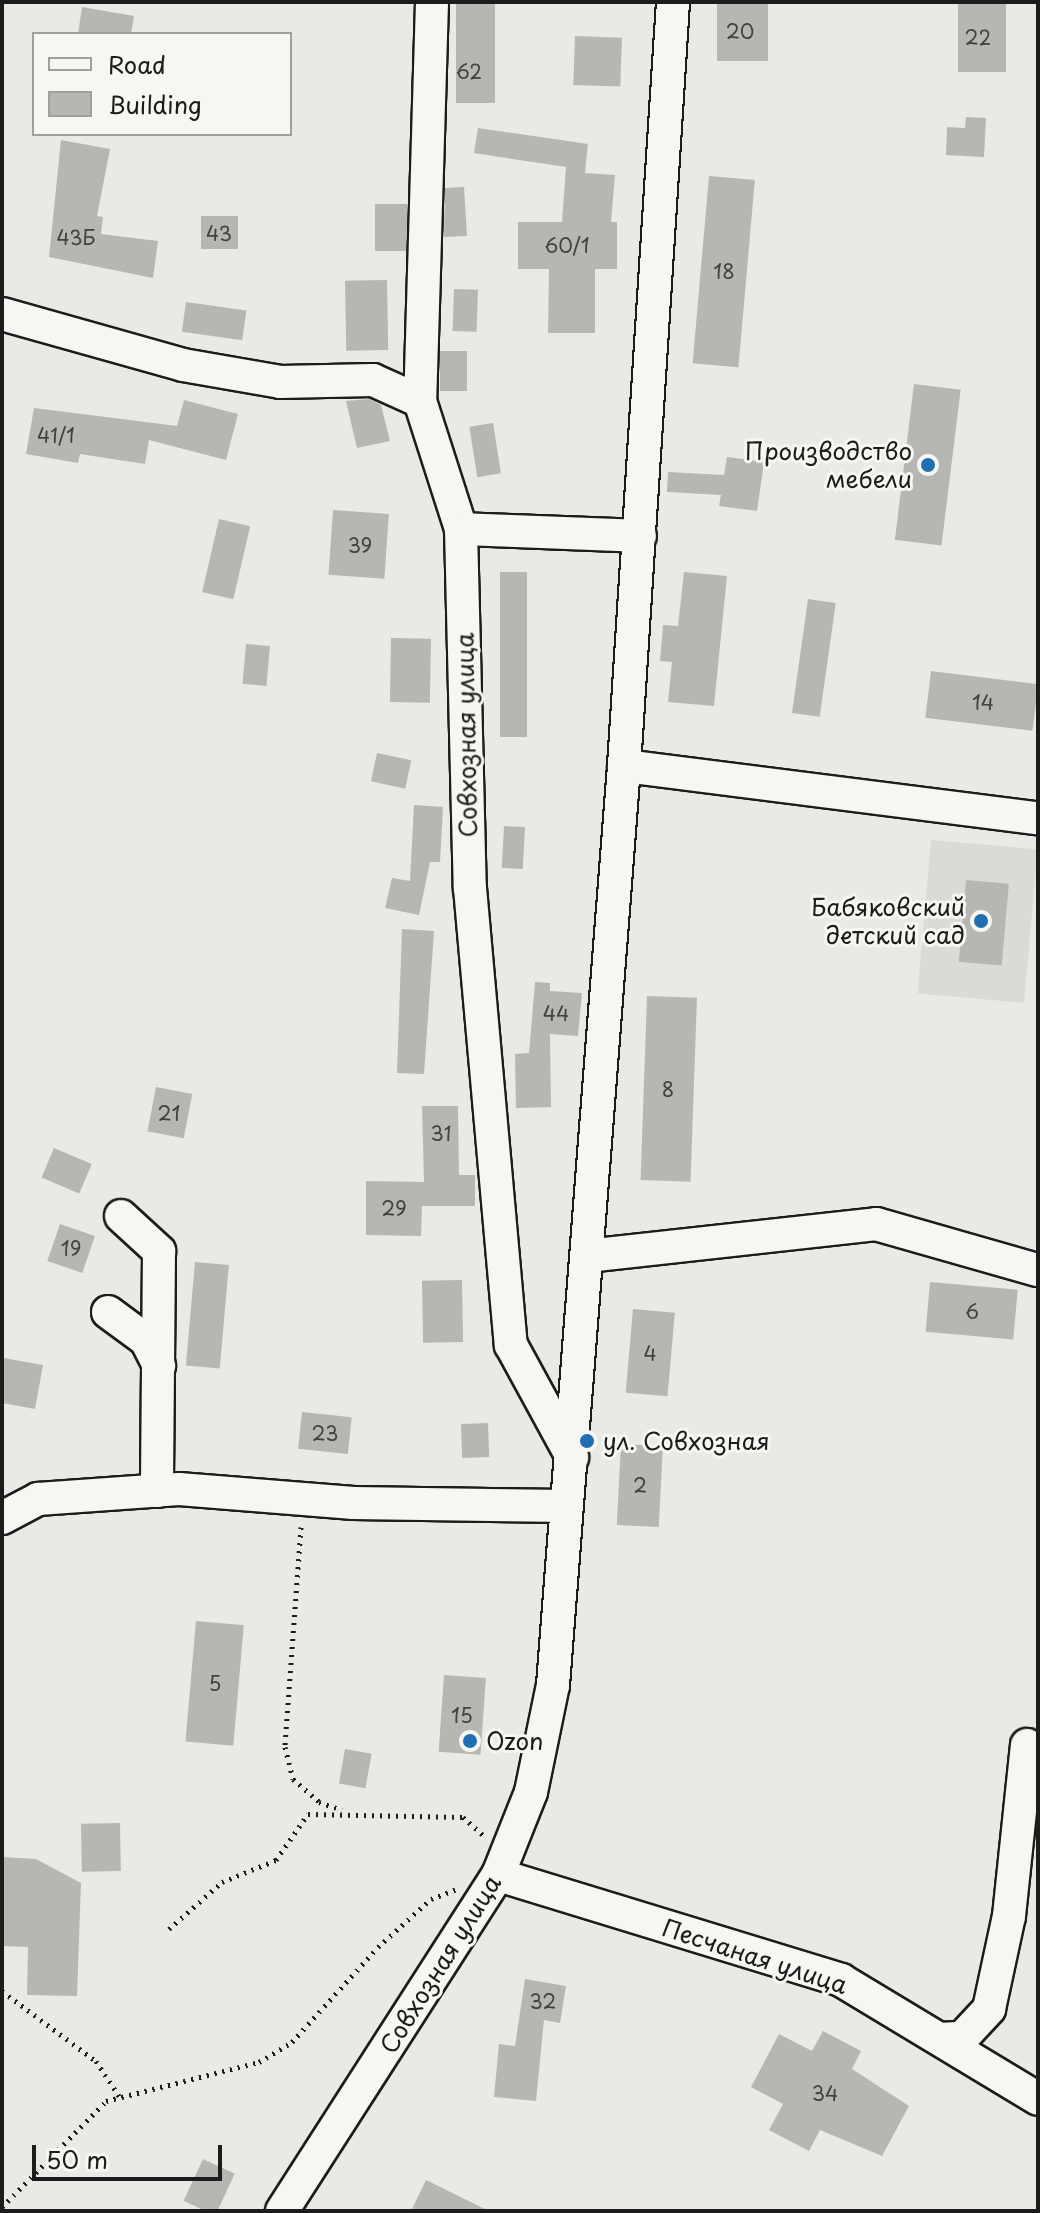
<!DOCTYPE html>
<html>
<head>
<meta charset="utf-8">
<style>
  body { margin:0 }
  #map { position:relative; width:1040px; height:2213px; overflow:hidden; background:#e9e9e5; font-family:"Playpen Sans",sans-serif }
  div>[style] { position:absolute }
  .built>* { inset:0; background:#dadad6; transform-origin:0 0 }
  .building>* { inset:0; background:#b6b6b3; transform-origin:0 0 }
  .path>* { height:5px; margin-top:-2.5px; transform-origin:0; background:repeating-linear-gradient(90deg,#1c1c1c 0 2px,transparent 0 8px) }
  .roads { filter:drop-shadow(2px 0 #1c1c1c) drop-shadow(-2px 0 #1c1c1c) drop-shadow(0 2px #1c1c1c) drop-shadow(0 -2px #1c1c1c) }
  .minor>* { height:32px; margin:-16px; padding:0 16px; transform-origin:16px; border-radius:16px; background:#f6f6f2 }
  .dots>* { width:22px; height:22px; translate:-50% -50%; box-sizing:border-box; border:4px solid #f6f6f2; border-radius:50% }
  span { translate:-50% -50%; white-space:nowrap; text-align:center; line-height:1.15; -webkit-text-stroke:6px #f6f6f2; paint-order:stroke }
  .number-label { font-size:20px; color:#424242 }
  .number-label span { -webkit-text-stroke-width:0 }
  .poi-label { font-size:24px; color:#1c1c1c }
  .right { translate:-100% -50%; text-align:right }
  .left { translate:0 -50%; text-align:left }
  .street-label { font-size:24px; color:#1c1c1c }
  .frame { position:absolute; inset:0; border:4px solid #1c1c1c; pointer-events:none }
  .legend { position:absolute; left:32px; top:32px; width:260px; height:104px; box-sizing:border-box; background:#f6f6f2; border:2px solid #9f9f9c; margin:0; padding:10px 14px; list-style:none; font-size:24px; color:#1c1c1c }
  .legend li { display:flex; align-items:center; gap:16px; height:40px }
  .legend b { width:40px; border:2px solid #9f9f9c }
  .scale { position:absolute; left:32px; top:2145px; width:190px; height:36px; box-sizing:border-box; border:4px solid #1c1c1c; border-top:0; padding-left:10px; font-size:24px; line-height:28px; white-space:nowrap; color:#1c1c1c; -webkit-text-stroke:6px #f6f6f2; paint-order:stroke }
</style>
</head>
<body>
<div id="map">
  <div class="built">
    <i style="left:931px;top:840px;width:107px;height:154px;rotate:5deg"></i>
  </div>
  <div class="building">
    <i style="left:456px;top:2px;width:39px;height:101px"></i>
    <i style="left:717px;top:2px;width:51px;height:59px"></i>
    <i style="left:958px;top:2px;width:48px;height:70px"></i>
    <i style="clip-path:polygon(82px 7px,134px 16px,131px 34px,78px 34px)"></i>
    <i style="left:575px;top:36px;width:47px;height:49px;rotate:2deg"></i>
    <i style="clip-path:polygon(966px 117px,986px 118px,984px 157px,946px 155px,947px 127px,965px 128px)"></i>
    <i style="clip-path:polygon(478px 128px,588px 144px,585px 173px,615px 175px,611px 222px,617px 222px,617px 269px,595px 269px,595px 333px,548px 333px,549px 269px,518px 269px,518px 222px,562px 222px,566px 167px,474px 153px)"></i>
    <i style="clip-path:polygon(61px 140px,110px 149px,97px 216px,103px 217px,101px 234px,158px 241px,153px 278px,49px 257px)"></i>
    <i style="left:709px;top:176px;width:46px;height:188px;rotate:5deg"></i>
    <i style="clip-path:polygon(464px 187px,467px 236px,444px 237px,445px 188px)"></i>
    <i style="left:375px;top:204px;width:32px;height:47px"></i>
    <i style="left:201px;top:216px;width:37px;height:33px"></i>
    <i style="left:387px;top:280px;width:70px;height:42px;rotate:89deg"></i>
    <i style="left:454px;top:289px;width:24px;height:42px;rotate:2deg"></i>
    <i style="left:186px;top:302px;width:61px;height:30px;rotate:8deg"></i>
    <i style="left:440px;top:351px;width:27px;height:40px"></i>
    <i style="left:914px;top:384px;width:47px;height:157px;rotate:7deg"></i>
    <i style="clip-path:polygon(369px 399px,381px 405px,390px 441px,357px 448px,346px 401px)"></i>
    <i style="clip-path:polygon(184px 400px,238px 414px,226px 460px,149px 440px,145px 464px,80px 454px,78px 463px,26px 454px,34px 408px,177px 426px)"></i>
    <i style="left:493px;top:423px;width:51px;height:24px;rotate:81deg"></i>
    <i style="clip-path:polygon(727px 457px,764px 462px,757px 511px,719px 506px,721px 495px,667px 492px,668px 472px,724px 475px)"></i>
    <i style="left:333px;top:510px;width:56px;height:65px;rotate:4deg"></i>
    <i style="left:219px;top:519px;width:32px;height:75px;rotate:13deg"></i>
    <i style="left:500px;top:572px;width:27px;height:165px"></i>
    <i style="clip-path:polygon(684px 572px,727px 576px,714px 706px,668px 702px,672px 662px,660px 661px,663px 625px,678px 626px)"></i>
    <i style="left:808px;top:599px;width:28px;height:115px;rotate:8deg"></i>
    <i style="left:391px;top:638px;width:40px;height:64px;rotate:1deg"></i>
    <i style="left:246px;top:644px;width:24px;height:40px;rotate:5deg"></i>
    <i style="left:931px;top:671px;width:108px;height:47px;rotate:7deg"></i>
    <i style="left:377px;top:753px;width:35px;height:29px;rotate:12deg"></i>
    <i style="clip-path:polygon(414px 805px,443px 807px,440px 862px,430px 862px,419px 915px,385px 908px,392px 878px,410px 881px)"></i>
    <i style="left:504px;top:826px;width:21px;height:42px;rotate:3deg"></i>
    <i style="left:966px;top:880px;width:43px;height:82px;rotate:5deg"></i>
    <i style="clip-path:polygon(402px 929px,434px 931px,424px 1074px,397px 1073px)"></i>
    <i style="clip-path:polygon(535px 982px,550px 983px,550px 991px,582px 993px,578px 1036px,550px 1034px,551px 1107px,516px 1108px,515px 1054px,529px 1053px)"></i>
    <i style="left:647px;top:996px;width:50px;height:184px;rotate:2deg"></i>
    <i style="left:156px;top:1087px;width:37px;height:45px;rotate:11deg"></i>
    <i style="clip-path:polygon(422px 1106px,458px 1106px,459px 1175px,475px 1175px,475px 1206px,422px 1206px,421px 1236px,366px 1235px,366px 1181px,424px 1182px)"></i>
    <i style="left:54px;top:1148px;width:41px;height:32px;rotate:23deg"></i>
    <i style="left:60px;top:1224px;width:37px;height:39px;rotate:19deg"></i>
    <i style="left:195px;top:1262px;width:34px;height:104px;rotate:5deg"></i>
    <i style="left:462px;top:1280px;width:62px;height:40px;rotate:89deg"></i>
    <i style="left:930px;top:1282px;width:88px;height:50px;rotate:5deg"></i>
    <i style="left:633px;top:1309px;width:42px;height:84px;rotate:5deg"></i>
    <i style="clip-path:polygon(4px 1358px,43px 1365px,35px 1409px,2px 1403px)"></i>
    <i style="left:302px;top:1412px;width:50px;height:37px;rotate:6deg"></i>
    <i style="left:488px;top:1423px;width:34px;height:27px;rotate:88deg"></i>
    <i style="left:621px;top:1444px;width:42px;height:81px;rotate:3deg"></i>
    <i style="left:196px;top:1621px;width:48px;height:121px;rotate:5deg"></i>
    <i style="left:444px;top:1675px;width:42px;height:77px;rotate:4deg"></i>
    <i style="left:345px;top:1749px;width:27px;height:35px;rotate:10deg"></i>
    <i style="left:120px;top:1823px;width:48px;height:39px;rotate:89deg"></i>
    <i style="clip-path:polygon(2px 1857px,36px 1859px,81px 1883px,77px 1996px,27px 1995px,28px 1947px,2px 1946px)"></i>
    <i style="clip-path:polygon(525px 1979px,566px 1986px,560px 2023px,544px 2020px,536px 2101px,494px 2097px,499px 2044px,515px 2046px)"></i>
    <i style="clip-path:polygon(823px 2031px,861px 2051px,852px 2069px,909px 2106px,882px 2156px,820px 2130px,809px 2151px,769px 2130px,783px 2104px,751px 2087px,779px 2034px,812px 2051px)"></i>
    <i style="left:203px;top:2159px;width:35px;height:46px;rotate:25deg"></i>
    <i style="clip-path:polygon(426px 2180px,489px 2211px,411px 2211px)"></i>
  </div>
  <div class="path">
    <i style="left:301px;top:1527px;width:221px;rotate:94.2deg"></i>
    <i style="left:285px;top:1747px;width:33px;rotate:76deg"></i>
    <i style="left:293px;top:1779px;width:35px;rotate:41deg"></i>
    <i style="left:319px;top:1802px;width:24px;rotate:19deg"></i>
    <i style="left:169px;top:1929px;width:71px;rotate:-41.6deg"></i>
    <i style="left:222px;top:1882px;width:58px;rotate:-22.2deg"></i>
    <i style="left:276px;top:1860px;width:56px;rotate:-55.2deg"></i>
    <i style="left:308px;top:1814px;width:155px;rotate:1.1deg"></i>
    <i style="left:463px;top:1817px;width:28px;rotate:42deg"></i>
    <i style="left:2px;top:1991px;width:117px;rotate:36.7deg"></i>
    <i style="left:96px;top:2061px;width:42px;rotate:56.7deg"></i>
    <i style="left:2px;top:2207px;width:148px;rotate:-45.5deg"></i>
    <i style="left:106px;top:2101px;width:158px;rotate:-14.3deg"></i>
    <i style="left:259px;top:2062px;width:39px;rotate:-31deg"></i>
    <i style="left:292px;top:2042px;width:128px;rotate:-47.8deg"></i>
    <i style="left:378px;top:1947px;width:72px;rotate:-42.2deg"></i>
    <i style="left:431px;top:1899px;width:26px;rotate:-21deg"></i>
  </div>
  <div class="roads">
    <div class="minor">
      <i style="left:432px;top:2px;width:399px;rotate:91.7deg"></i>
      <i style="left:420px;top:401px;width:134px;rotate:72.2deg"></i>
      <i style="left:461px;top:529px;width:359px;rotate:88.6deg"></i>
      <i style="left:470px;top:888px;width:459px;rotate:84.9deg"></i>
      <i style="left:511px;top:1345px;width:128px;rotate:61.4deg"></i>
      <i style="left:2px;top:314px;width:188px;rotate:15.7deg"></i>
      <i style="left:183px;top:365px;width:98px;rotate:9.9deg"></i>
      <i style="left:280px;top:382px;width:93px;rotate:-1.2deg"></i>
      <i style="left:373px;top:380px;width:51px;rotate:24.1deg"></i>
      <i style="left:461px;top:529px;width:179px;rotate:2.2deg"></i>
      <i style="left:624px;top:766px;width:417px;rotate:7.2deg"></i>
      <i style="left:121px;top:1216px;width:52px;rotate:42.6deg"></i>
      <i style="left:159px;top:1251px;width:240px;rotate:90.5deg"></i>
      <i style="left:587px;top:1256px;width:291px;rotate:-6.3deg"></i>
      <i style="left:876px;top:1224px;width:168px;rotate:15.9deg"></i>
      <i style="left:108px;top:1312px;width:47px;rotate:36.4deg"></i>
      <i style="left:146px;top:1340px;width:29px;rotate:63deg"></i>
      <i style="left:2px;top:1518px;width:41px;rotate:-27.8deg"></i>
      <i style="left:38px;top:1499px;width:141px;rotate:-4.1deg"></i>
      <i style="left:179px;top:1489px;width:175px;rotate:4.6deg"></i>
      <i style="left:353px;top:1503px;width:214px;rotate:0.8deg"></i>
      <i style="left:498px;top:1875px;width:359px;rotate:17deg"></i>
      <i style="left:841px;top:1980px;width:230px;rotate:31.1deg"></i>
      <i style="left:940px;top:2039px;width:22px;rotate:-3deg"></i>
      <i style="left:962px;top:2038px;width:40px;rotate:-47deg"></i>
      <i style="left:989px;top:2009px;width:95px;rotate:-77.9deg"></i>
      <i style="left:1009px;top:1916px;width:172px;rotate:-84deg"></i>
      <i style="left:282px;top:2211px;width:399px;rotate:-57.3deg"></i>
      <i style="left:498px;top:1875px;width:89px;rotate:-68.3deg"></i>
      <i style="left:531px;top:1792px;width:109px;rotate:-78.4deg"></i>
      <i style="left:553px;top:1685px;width:922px;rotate:-85.58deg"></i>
      <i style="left:624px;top:766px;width:766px;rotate:-86.33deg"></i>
    </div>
  </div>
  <div class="dots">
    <i style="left:928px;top:465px;background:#1f6fb2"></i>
    <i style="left:981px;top:921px;background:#1f6fb2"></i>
    <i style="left:587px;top:1441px;background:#1f6fb2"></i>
    <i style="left:470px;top:1741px;background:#1f6fb2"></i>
  </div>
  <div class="number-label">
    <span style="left:740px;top:31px">20</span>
    <span style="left:978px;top:37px">22</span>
    <span style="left:469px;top:71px">62</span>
    <span style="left:219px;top:233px">43</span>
    <span style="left:76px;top:237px">43Б</span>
    <span style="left:567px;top:245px">60/1</span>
    <span style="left:724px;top:271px">18</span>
    <span style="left:56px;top:435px">41/1</span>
    <span style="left:360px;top:545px">39</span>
    <span style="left:983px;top:702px">14</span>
    <span style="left:556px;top:1013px">44</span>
    <span style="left:668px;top:1089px">8</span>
    <span style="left:169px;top:1113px">21</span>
    <span style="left:441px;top:1133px">31</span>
    <span style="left:394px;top:1208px">29</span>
    <span style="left:71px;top:1248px">19</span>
    <span style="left:972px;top:1311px">6</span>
    <span style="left:650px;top:1353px">4</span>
    <span style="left:325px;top:1433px">23</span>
    <span style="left:640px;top:1485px">2</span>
    <span style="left:215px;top:1683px">5</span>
    <span style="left:462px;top:1715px">15</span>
    <span style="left:543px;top:2001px">32</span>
    <span style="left:825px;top:2093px">34</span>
  </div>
  <div class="poi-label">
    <span class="right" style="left:912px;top:465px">Производство<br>мебели</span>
    <span class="right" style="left:965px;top:921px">Бабяковский<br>детский сад</span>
    <span class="left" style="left:603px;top:1441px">ул. Совхозная</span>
    <span class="left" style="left:486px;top:1741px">Ozon</span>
  </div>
  <div class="street-label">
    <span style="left:466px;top:735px;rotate:-91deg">Совхозная улица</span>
    <span style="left:755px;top:1956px;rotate:18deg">Песчаная улица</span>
    <span style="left:440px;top:1964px;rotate:-58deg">Совхозная улица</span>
  </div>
  <div class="frame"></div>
  <ul class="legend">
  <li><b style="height:10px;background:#f6f6f2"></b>Road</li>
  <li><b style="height:22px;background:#b6b6b3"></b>Building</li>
  </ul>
  <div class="scale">50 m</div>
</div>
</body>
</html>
